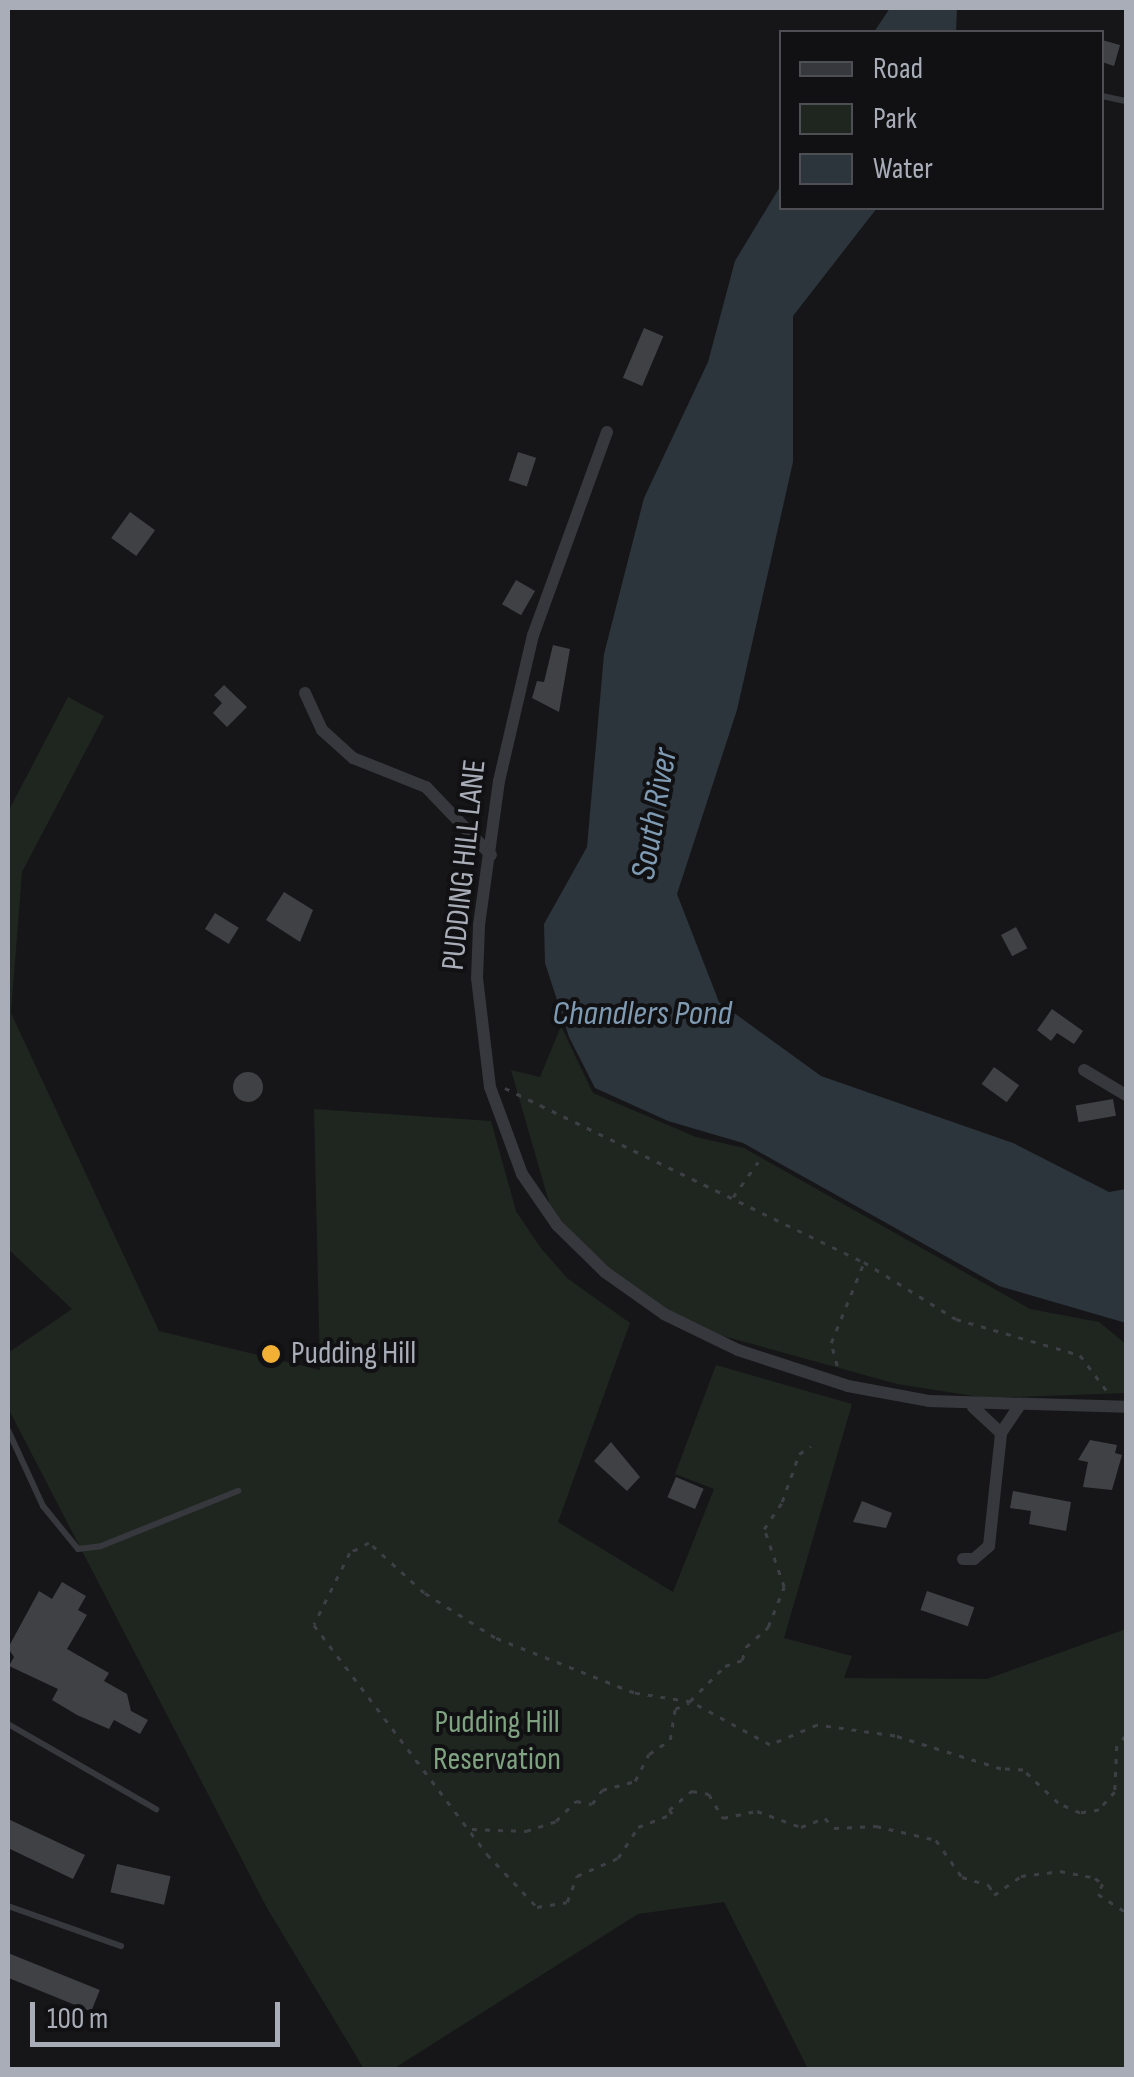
<!DOCTYPE html>
<html>
<head>
<meta charset="utf-8">
<style>
  body { margin:0 }
  #map { position:relative; width:1134px; height:2077px; overflow:hidden; background:#161618; font-family:"Sofia Sans Condensed",sans-serif }
  div>[style] { position:absolute }
  .green>* { inset:0; background:#1e261f }
  .water>* { inset:0; background:#2c353c }
  .building>* { inset:0; background:#404145; transform-origin:0 0 }
  .round { border-radius:50% }
  .path>* { height:2.5px; margin-top:-1.25px; transform-origin:0; background:repeating-linear-gradient(90deg,#3d3f44 0 5px,transparent 0 13px) }
  .service>* { height:6px; margin:-3px; padding:0 3px; transform-origin:3px; border-radius:3px; background:#37383d }
  .minor>* { height:12px; margin:-6px; padding:0 6px; transform-origin:6px; border-radius:6px; background:#37383d }
  .dots>* { width:28px; height:28px; translate:-50% -50%; box-sizing:border-box; border:5px solid #111113; border-radius:50% }
  span { translate:-50% -50%; white-space:nowrap; text-align:center; line-height:1.15; -webkit-text-stroke:8px #111113; paint-order:stroke }
  .street-label { font-size:32px; color:#a8adb8 }
  .poi-label { font-size:32px; color:#a8adb8 }
  .left { translate:0 -50%; text-align:left }
  .park-label { font-size:32px; color:#7fa381 }
  .water-label { font-size:35px; color:#7f9bb3; font-style:italic }
  .frame { position:absolute; inset:0; border:10px solid #a8adb8; pointer-events:none }
  .legend { position:absolute; left:779px; top:30px; width:325px; height:180px; box-sizing:border-box; background:#111113; border:2px solid #4d4f55; margin:0; padding:12px 18px; list-style:none; font-size:30px; color:#a8adb8 }
  .legend li { display:flex; align-items:center; gap:20px; height:50px }
  .legend b { width:50px; border:2px solid #4d4f55 }
  .scale { position:absolute; left:30px; top:2002px; width:250px; height:45px; box-sizing:border-box; border:5px solid #a8adb8; border-top:0; padding-left:12px; font-size:30px; line-height:35px; white-space:nowrap; color:#a8adb8; -webkit-text-stroke:8px #111113; paint-order:stroke }
</style>
</head>
<body>
<div id="map">
  <div class="green">
    <i style="clip-path:polygon(68px 697px,104px 716px,22px 872px,11px 1013px,159px 1331px,320px 1370px,314px 1109px,491px 1121px,516px 1211px,540px 1247px,567px 1278px,630px 1323px,558px 1522px,673px 1592px,714px 1489px,675px 1474px,716px 1365px,852px 1404px,784px 1638px,852px 1656px,844px 1678px,987px 1679px,1126px 1629px,1126px 2069px,808px 2069px,724px 1902px,638px 1914px,393px 2069px,364px 2069px,267px 1908px,8px 1408px,8px 1353px,72px 1309px,8px 1249px,8px 812px)"></i>
    <i style="clip-path:polygon(561px 1026px,593px 1093px,696px 1137px,744px 1148px,1030px 1309px,1099px 1322px,1126px 1344px,1126px 1393px,986px 1398px,897px 1384px,712px 1333px,652px 1303px,594px 1256px,551px 1209px,511px 1070px,540px 1077px)"></i>
  </div>
  <div class="water">
    <i style="clip-path:polygon(890px 8px,957px 8px,956px 32px,874px 32px)"></i>
    <i style="clip-path:polygon(781px 185px,782px 208px,877px 208px,793px 316px,793px 462px,737px 710px,677px 894px,719px 1002px,821px 1076px,1013px 1143px,1109px 1192px,1126px 1189px,1126px 1323px,999px 1286px,743px 1143px,668px 1121px,595px 1088px,569px 1037px,545px 963px,544px 924px,587px 847px,604px 654px,644px 498px,708px 362px,735px 261px)"></i>
  </div>
  <div class="building">
    <i style="clip-path:polygon(1102px 40px,1120px 45px,1114px 66px,1102px 62px)"></i>
    <i style="left:644px;top:328px;width:21px;height:54px;rotate:23deg"></i>
    <i style="left:518px;top:452px;width:19px;height:30px;rotate:18deg"></i>
    <i style="left:130px;top:512px;width:31px;height:32px;rotate:36deg"></i>
    <i style="left:516px;top:580px;width:22px;height:28px;rotate:30deg"></i>
    <i style="clip-path:polygon(553px 645px,570px 649px,559px 712px,532px 698px,537px 681px,544px 682px)"></i>
    <i style="clip-path:polygon(224px 685px,247px 707px,227px 727px,213px 713px,222px 703px,214px 695px)"></i>
    <i style="clip-path:polygon(284px 892px,313px 910px,300px 942px,266px 920px)"></i>
    <i style="left:215px;top:913px;width:28px;height:19px;rotate:32deg"></i>
    <i style="left:1016px;top:927px;width:24px;height:17px;rotate:62deg"></i>
    <i style="clip-path:polygon(1052px 1009px,1083px 1031px,1074px 1044px,1057px 1033px,1051px 1041px,1037px 1030px)"></i>
    <i style="left:994px;top:1067px;width:31px;height:21px;rotate:36deg"></i>
    <i class="round" style="left:233px;top:1072px;width:30px;height:30px"></i>
    <i style="left:1113px;top:1099px;width:17px;height:38px;rotate:80deg"></i>
    <i style="clip-path:polygon(1090px 1440px,1117px 1445px,1115px 1453px,1122px 1455px,1112px 1490px,1083px 1487px,1088px 1462px,1078px 1460px)"></i>
    <i style="clip-path:polygon(611px 1442px,640px 1477px,627px 1491px,594px 1461px)"></i>
    <i style="left:676px;top:1477px;width:30px;height:22px;rotate:23deg"></i>
    <i style="clip-path:polygon(1013px 1491px,1071px 1502px,1066px 1531px,1029px 1524px,1031px 1511px,1010px 1508px)"></i>
    <i style="clip-path:polygon(862px 1501px,892px 1513px,886px 1528px,853px 1522px)"></i>
    <i style="clip-path:polygon(62px 1582px,86px 1596px,78px 1610px,87px 1615px,67px 1649px,109px 1673px,104px 1681px,127px 1694px,131px 1711px,148px 1720px,140px 1734px,114px 1720px,109px 1729px,77px 1715px,52px 1700px,58px 1689px,9px 1666px,14px 1657px,8px 1648px,39px 1591px,52px 1599px)"></i>
    <i style="left:927px;top:1591px;width:50px;height:20px;rotate:19deg"></i>
    <i style="clip-path:polygon(8px 1819px,85px 1855px,73px 1879px,8px 1848px)"></i>
    <i style="left:117px;top:1864px;width:55px;height:29px;rotate:13deg"></i>
    <i style="left:8px;top:1953px;width:99px;height:23px;rotate:22deg"></i>
  </div>
  <div class="path">
    <i style="left:505px;top:1088px;width:399px;rotate:25.9deg"></i>
    <i style="left:733px;top:1197px;width:43px;rotate:-54.5deg"></i>
    <i style="left:837px;top:1366px;width:24px;rotate:-105deg"></i>
    <i style="left:831px;top:1343px;width:87px;rotate:-67.8deg"></i>
    <i style="left:864px;top:1262px;width:108px;rotate:31.8deg"></i>
    <i style="left:956px;top:1319px;width:129px;rotate:16.2deg"></i>
    <i style="left:1080px;top:1355px;width:45px;rotate:53.1deg"></i>
    <i style="left:690px;top:1701px;width:49px;rotate:-45deg"></i>
    <i style="left:725px;top:1666px;width:18px;rotate:-19deg"></i>
    <i style="left:742px;top:1660px;width:14px;rotate:-73deg"></i>
    <i style="left:746px;top:1647px;width:30px;rotate:-42deg"></i>
    <i style="left:768px;top:1627px;width:43px;rotate:-68.2deg"></i>
    <i style="left:784px;top:1587px;width:61px;rotate:-109deg"></i>
    <i style="left:764px;top:1529px;width:32px;rotate:-56deg"></i>
    <i style="left:782px;top:1502px;width:51px;rotate:-70.5deg"></i>
    <i style="left:799px;top:1454px;width:14px;rotate:-34deg"></i>
    <i style="left:1126px;top:1736px;width:13px;rotate:132deg"></i>
    <i style="left:1117px;top:1746px;width:46px;rotate:92.5deg"></i>
    <i style="left:1115px;top:1792px;width:24px;rotate:132deg"></i>
    <i style="left:1099px;top:1810px;width:19px;rotate:171deg"></i>
    <i style="left:1080px;top:1813px;width:24px;rotate:-156deg"></i>
    <i style="left:1058px;top:1803px;width:48px;rotate:-136.7deg"></i>
    <i style="left:1023px;top:1770px;width:22px;rotate:-177deg"></i>
    <i style="left:1001px;top:1769px;width:111px;rotate:-162.7deg"></i>
    <i style="left:895px;top:1736px;width:79px;rotate:-172deg"></i>
    <i style="left:817px;top:1725px;width:51px;rotate:156.9deg"></i>
    <i style="left:770px;top:1745px;width:90px;rotate:-151.4deg"></i>
    <i style="left:691px;top:1702px;width:58px;rotate:-171deg"></i>
    <i style="left:634px;top:1693px;width:149px;rotate:-158.4deg"></i>
    <i style="left:495px;top:1638px;width:84px;rotate:-147.6deg"></i>
    <i style="left:424px;top:1593px;width:74px;rotate:-137.7deg"></i>
    <i style="left:369px;top:1543px;width:21px;rotate:152deg"></i>
    <i style="left:350px;top:1553px;width:80px;rotate:116.6deg"></i>
    <i style="left:314px;top:1625px;width:287px;rotate:52.9deg"></i>
    <i style="left:487px;top:1854px;width:73px;rotate:46.7deg"></i>
    <i style="left:537px;top:1907px;width:30px;rotate:-9deg"></i>
    <i style="left:567px;top:1902px;width:28px;rotate:-69deg"></i>
    <i style="left:577px;top:1876px;width:45px;rotate:-23.7deg"></i>
    <i style="left:618px;top:1858px;width:37px;rotate:-57deg"></i>
    <i style="left:638px;top:1827px;width:36px;rotate:-21deg"></i>
    <i style="left:672px;top:1814px;width:5px;rotate:-127deg"></i>
    <i style="left:669px;top:1810px;width:30px;rotate:-40deg"></i>
    <i style="left:692px;top:1791px;width:17px;rotate:10deg"></i>
    <i style="left:709px;top:1794px;width:28px;rotate:60deg"></i>
    <i style="left:723px;top:1818px;width:35px;rotate:-12deg"></i>
    <i style="left:757px;top:1811px;width:47px;rotate:20deg"></i>
    <i style="left:801px;top:1827px;width:26px;rotate:-21deg"></i>
    <i style="left:825px;top:1818px;width:13px;rotate:48deg"></i>
    <i style="left:834px;top:1828px;width:42px;rotate:-2.7deg"></i>
    <i style="left:876px;top:1826px;width:62px;rotate:13.1deg"></i>
    <i style="left:936px;top:1840px;width:45px;rotate:54.9deg"></i>
    <i style="left:962px;top:1877px;width:28px;rotate:17deg"></i>
    <i style="left:989px;top:1885px;width:11px;rotate:63deg"></i>
    <i style="left:994px;top:1895px;width:33px;rotate:-35deg"></i>
    <i style="left:1021px;top:1876px;width:39px;rotate:-7deg"></i>
    <i style="left:1060px;top:1871px;width:36px;rotate:11deg"></i>
    <i style="left:1095px;top:1878px;width:10px;rotate:37deg"></i>
    <i style="left:1103px;top:1884px;width:11px;rotate:117deg"></i>
    <i style="left:1098px;top:1894px;width:33px;rotate:33deg"></i>
    <i style="left:472px;top:1829px;width:54px;rotate:2.1deg"></i>
    <i style="left:526px;top:1831px;width:32px;rotate:-18deg"></i>
    <i style="left:556px;top:1821px;width:28px;rotate:-45deg"></i>
    <i style="left:576px;top:1801px;width:16px;rotate:11deg"></i>
    <i style="left:592px;top:1804px;width:17px;rotate:-54deg"></i>
    <i style="left:602px;top:1790px;width:34px;rotate:-15deg"></i>
    <i style="left:635px;top:1781px;width:30px;rotate:-63deg"></i>
    <i style="left:649px;top:1754px;width:25px;rotate:-34deg"></i>
    <i style="left:670px;top:1740px;width:31px;rotate:-81deg"></i>
    <i style="left:675px;top:1709px;width:15px;rotate:-23deg"></i>
  </div>
  <div class="service">
    <i style="left:1102px;top:96px;width:25px;rotate:12deg"></i>
    <i style="left:8px;top:1430px;width:84px;rotate:65.3deg"></i>
    <i style="left:43px;top:1506px;width:55px;rotate:50.9deg"></i>
    <i style="left:78px;top:1549px;width:23px;rotate:-7deg"></i>
    <i style="left:101px;top:1546px;width:148px;rotate:-21.9deg"></i>
    <i style="left:8px;top:1724px;width:171px;rotate:29.9deg"></i>
    <i style="left:8px;top:1906px;width:120px;rotate:19.5deg"></i>
  </div>
  <div class="minor">
    <i style="left:607px;top:432px;width:216px;rotate:110deg"></i>
    <i style="left:533px;top:635px;width:150px;rotate:103.1deg"></i>
    <i style="left:499px;top:781px;width:146px;rotate:97.9deg"></i>
    <i style="left:479px;top:926px;width:52px;rotate:92.2deg"></i>
    <i style="left:477px;top:978px;width:110px;rotate:83.2deg"></i>
    <i style="left:490px;top:1087px;width:93px;rotate:69.8deg"></i>
    <i style="left:522px;top:1174px;width:62px;rotate:55.5deg"></i>
    <i style="left:557px;top:1225px;width:67px;rotate:44.4deg"></i>
    <i style="left:605px;top:1272px;width:72px;rotate:35.4deg"></i>
    <i style="left:664px;top:1314px;width:82px;rotate:25.9deg"></i>
    <i style="left:738px;top:1350px;width:116px;rotate:18.1deg"></i>
    <i style="left:848px;top:1386px;width:82px;rotate:10.5deg"></i>
    <i style="left:929px;top:1401px;width:197px;rotate:1.7deg"></i>
    <i style="left:305px;top:693px;width:41px;rotate:65.3deg"></i>
    <i style="left:322px;top:730px;width:42px;rotate:42.1deg"></i>
    <i style="left:353px;top:758px;width:79px;rotate:21.7deg"></i>
    <i style="left:426px;top:787px;width:94px;rotate:46.3deg"></i>
    <i style="left:1084px;top:1070px;width:49px;rotate:30.8deg"></i>
    <i style="left:973px;top:1407px;width:38px;rotate:43deg"></i>
    <i style="left:963px;top:1559px;width:11px"></i>
    <i style="left:974px;top:1559px;width:20px;rotate:-41deg"></i>
    <i style="left:989px;top:1546px;width:114px;rotate:-83.9deg"></i>
    <i style="left:1001px;top:1433px;width:32px;rotate:-56deg"></i>
  </div>
  <div class="dots">
    <i style="left:271px;top:1354px;background:#f2b134"></i>
  </div>
  <div class="street-label">
    <span style="left:465px;top:865px;rotate:-84deg">PUDDING HILL LANE</span>
  </div>
  <div class="poi-label">
    <span class="left" style="left:291px;top:1354px">Pudding Hill</span>
  </div>
  <div class="park-label">
    <span style="left:497px;top:1742px">Pudding Hill<br>Reservation</span>
  </div>
  <div class="water-label">
    <span style="left:655px;top:814px;rotate:-80deg">South River</span>
    <span style="left:642px;top:1014px">Chandlers Pond</span>
  </div>
  <div class="frame"></div>
  <ul class="legend">
  <li><b style="height:12px;background:#37383d"></b>Road</li>
  <li><b style="height:28px;background:#1e261f"></b>Park</li>
  <li><b style="height:28px;background:#2c353c"></b>Water</li>
  </ul>
  <div class="scale">100 m</div>
</div>
</body>
</html>
